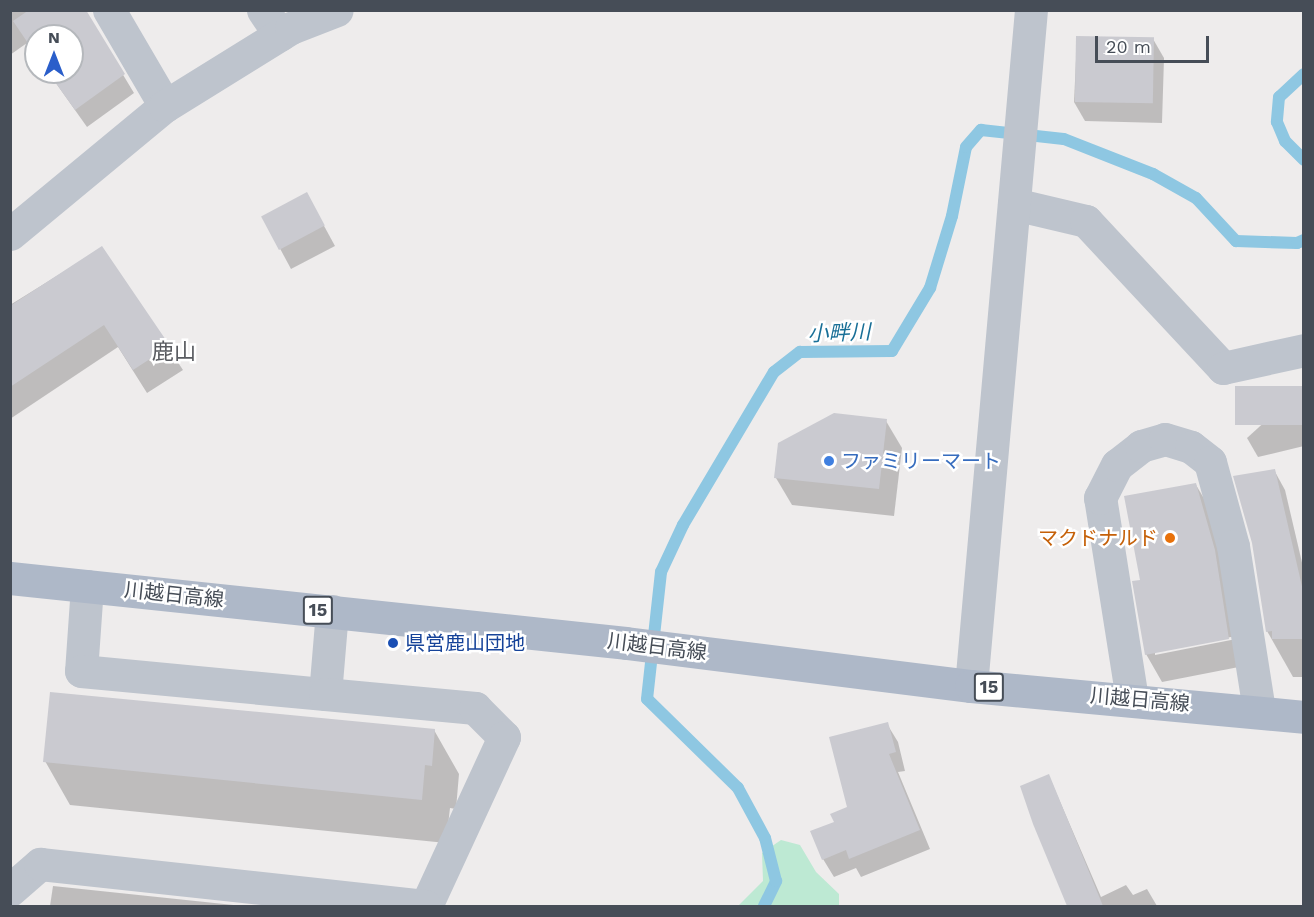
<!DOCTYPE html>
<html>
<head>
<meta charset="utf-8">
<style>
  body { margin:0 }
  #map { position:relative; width:1314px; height:917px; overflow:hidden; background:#eeecec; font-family:"Work Sans","Noto Sans JP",sans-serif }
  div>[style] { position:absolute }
  .green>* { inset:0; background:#bde9d3 }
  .shadow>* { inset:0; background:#0003 }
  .stream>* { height:12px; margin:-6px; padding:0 6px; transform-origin:6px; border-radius:6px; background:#8ec7e2 }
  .building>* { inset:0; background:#cacad0; transform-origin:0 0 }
  .minor>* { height:33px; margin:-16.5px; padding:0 16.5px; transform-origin:16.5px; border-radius:16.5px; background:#bec4cd }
  .major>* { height:33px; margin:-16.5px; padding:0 16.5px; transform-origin:16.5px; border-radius:16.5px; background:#aeb8c8 }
  .dots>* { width:16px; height:16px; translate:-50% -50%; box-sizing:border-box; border:3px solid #fff; border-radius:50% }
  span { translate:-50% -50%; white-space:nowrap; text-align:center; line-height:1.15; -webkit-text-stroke:5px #fff; paint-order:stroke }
  .shield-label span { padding:2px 4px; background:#fff; border:2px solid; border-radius:4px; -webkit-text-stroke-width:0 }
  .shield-label { font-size:18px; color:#464d57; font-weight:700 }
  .shop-label { font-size:20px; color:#366cbe }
  .left { translate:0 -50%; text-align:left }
  .food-label { font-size:20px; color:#c56008 }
  .right { translate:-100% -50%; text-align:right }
  .street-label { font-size:20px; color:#464d57 }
  .transit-label { font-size:20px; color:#164399 }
  .water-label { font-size:21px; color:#196f97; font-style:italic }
  .quarter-label { font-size:22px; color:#595b60 }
  .frame { position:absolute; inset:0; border:12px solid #464d57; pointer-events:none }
  .north { position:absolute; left:24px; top:24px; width:60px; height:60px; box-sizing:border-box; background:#fff; border:2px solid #b5b8bc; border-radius:50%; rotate:0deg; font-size:16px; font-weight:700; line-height:24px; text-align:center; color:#464d57 }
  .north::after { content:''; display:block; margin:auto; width:21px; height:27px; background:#2a5eca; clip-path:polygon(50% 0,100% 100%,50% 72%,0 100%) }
  .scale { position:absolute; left:1095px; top:36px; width:114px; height:27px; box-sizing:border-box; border:3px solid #464d57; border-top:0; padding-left:8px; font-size:18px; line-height:21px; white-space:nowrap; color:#464d57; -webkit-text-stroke:4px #fff; paint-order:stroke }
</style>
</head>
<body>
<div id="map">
  <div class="green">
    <i style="clip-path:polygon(781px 840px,800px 845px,816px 872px,839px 894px,839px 906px,738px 906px,763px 881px,762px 853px)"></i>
  </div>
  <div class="shadow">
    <i style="clip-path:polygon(10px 10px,84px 10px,134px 93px,87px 127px,48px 72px,72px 72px,72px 36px,36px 36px,36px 55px,27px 43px,10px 55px)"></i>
    <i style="clip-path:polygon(1077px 38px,1153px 39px,1164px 58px,1162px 123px,1085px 121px,1074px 102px)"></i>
    <i style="clip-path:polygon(317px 213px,335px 246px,291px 269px,263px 217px)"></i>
    <i style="clip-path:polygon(102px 248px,183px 370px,147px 393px,118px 347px,10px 419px,10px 305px)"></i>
    <i style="clip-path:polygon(1303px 387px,1304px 446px,1258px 457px,1247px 438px)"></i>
    <i style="clip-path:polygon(886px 421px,902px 448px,894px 516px,792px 505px,776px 478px)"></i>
    <i style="clip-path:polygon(1274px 470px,1285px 490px,1304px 571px,1304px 677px,1293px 677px,1267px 631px)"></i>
    <i style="clip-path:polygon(evenodd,1196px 485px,1212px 512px,1244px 666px,1162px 682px,1146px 654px,1142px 581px,1196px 485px,1236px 636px,1236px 639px,1155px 655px,1155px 652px,1236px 636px)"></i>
    <i style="clip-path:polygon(887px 724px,898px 742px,905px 771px,898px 772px,930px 849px,861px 877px,856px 868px,834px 877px,823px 859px,836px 823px,849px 808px)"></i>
    <i style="clip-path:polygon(434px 730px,459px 774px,456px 809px,450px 808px,446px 843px,70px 805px,45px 761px)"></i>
    <i style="clip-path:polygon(1049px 776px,1101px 897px,1126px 885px,1133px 895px,1147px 889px,1157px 906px,1065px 906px,1068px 905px)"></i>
    <i style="clip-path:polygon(53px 886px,243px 906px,50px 906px)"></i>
  </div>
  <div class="stream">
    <i style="left:1304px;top:74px;width:34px;rotate:137deg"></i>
    <i style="left:1279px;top:97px;width:25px;rotate:95deg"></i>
    <i style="left:1277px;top:122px;width:21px;rotate:67deg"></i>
    <i style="left:1285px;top:141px;width:27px;rotate:45deg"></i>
    <i style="left:764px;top:906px;width:28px;rotate:-64deg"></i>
    <i style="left:776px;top:881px;width:44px;rotate:-104.3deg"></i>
    <i style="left:765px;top:838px;width:57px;rotate:-118.4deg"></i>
    <i style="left:738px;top:788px;width:127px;rotate:-135.6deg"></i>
    <i style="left:647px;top:699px;width:128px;rotate:-83.7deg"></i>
    <i style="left:661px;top:572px;width:52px;rotate:-64.9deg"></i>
    <i style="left:683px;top:525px;width:178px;rotate:-59.3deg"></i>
    <i style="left:774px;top:372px;width:33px;rotate:-38deg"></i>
    <i style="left:800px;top:352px;width:92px;rotate:-0.6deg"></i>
    <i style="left:892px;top:351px;width:74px;rotate:-58.9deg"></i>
    <i style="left:930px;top:288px;width:75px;rotate:-73deg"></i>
    <i style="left:952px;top:216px;width:70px;rotate:-78.5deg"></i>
    <i style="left:966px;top:147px;width:23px;rotate:-49deg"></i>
    <i style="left:981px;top:130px;width:83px;rotate:6.2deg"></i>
    <i style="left:1064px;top:139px;width:96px;rotate:21.5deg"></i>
    <i style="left:1153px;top:174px;width:49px;rotate:29.2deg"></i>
    <i style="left:1196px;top:198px;width:59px;rotate:47.1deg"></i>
    <i style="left:1236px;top:241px;width:61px;rotate:1.9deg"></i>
    <i style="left:1297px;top:243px;width:8px;rotate:-23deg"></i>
  </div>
  <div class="building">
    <i style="clip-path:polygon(29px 10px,86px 10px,125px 74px,75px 110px,48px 72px,72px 72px,72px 36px,36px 36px,36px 55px,13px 21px)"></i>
    <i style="left:1076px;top:36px;width:78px;height:66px;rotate:1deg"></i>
    <i style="left:307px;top:192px;width:38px;height:52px;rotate:62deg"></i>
    <i style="clip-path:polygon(102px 246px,170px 346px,133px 370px,104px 325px,10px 387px,10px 306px)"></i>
    <i style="left:1304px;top:386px;width:39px;height:69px;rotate:90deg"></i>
    <i style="clip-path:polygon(834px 413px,887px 419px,879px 489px,774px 478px,778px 443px)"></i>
    <i style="clip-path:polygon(1275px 469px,1304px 595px,1304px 639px,1272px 639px,1272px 631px,1266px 632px,1252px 543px,1233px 476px)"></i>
    <i style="clip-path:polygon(1196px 483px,1215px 550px,1229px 639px,1145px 655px,1132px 581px,1140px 580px,1124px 496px)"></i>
    <i style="clip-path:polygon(50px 692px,435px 729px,432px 766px,425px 765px,422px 800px,43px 762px)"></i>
    <i style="clip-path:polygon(888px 722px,896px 752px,889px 754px,920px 830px,849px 859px,846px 850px,822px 860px,810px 831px,834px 822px,830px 814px,847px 807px,829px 737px)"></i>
    <i style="clip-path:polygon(1049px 774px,1103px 906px,1067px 906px,1033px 824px,1020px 786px)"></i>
  </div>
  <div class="minor">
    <i style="left:109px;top:10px;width:111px;rotate:59.7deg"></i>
    <i style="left:263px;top:10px;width:30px;rotate:56deg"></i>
    <i style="left:1014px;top:204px;width:74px;rotate:13.3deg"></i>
    <i style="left:1086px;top:221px;width:201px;rotate:47deg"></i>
    <i style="left:1223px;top:368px;width:83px;rotate:-12.5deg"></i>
    <i style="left:10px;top:234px;width:201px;rotate:-39.6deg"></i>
    <i style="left:165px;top:106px;width:148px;rotate:-31.8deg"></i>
    <i style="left:291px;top:28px;width:49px;rotate:-21.4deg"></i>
    <i style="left:87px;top:586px;width:85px;rotate:94deg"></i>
    <i style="left:81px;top:671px;width:245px;rotate:5.4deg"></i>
    <i style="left:332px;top:611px;width:83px;rotate:94.8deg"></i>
    <i style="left:325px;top:694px;width:151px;rotate:5.3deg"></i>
    <i style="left:475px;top:708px;width:41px;rotate:45deg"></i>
    <i style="left:504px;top:737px;width:186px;rotate:114.8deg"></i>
    <i style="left:971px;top:686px;width:679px;rotate:-84.93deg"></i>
    <i style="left:1132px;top:699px;width:204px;rotate:-99deg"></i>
    <i style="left:1100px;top:498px;width:37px;rotate:-63deg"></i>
    <i style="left:1117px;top:465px;width:31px;rotate:-38deg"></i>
    <i style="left:1141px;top:446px;width:25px;rotate:-16deg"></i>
    <i style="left:1165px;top:439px;width:27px;rotate:17deg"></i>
    <i style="left:1191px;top:447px;width:24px;rotate:38deg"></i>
    <i style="left:1210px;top:462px;width:87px;rotate:74.7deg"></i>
    <i style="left:1233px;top:546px;width:167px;rotate:81deg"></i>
    <i style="left:10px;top:890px;width:40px;rotate:-41deg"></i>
    <i style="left:40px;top:864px;width:387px;rotate:6.2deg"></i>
  </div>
  <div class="major">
    <i style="left:10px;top:578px;width:619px;rotate:6.02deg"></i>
    <i style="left:626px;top:643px;width:348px;rotate:7.1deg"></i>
    <i style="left:971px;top:686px;width:334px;rotate:5.3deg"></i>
  </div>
  <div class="dots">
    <i style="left:829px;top:461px;background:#3f7fe0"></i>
    <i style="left:1170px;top:538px;background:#e8710a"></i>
    <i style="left:393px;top:643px;background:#1a4fb4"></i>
  </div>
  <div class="shield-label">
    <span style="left:318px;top:610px">15</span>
    <span style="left:989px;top:687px">15</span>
  </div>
  <div class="shop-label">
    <span class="left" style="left:841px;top:461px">ファミリーマート</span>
  </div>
  <div class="food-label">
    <span class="right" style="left:1158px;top:538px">マクドナルド</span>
  </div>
  <div class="street-label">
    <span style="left:174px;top:595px;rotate:6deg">川越日高線</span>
    <span style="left:657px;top:647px;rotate:7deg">川越日高線</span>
    <span style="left:1140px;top:700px;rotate:5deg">川越日高線</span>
  </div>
  <div class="transit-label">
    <span class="left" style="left:405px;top:643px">県営鹿山団地</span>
  </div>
  <div class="water-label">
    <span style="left:839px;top:333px;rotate:-2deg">小畔川</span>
  </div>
  <div class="quarter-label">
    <span style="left:174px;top:352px">鹿山</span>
  </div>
  <div class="frame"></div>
  <div class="north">N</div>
  <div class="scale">20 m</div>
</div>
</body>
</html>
